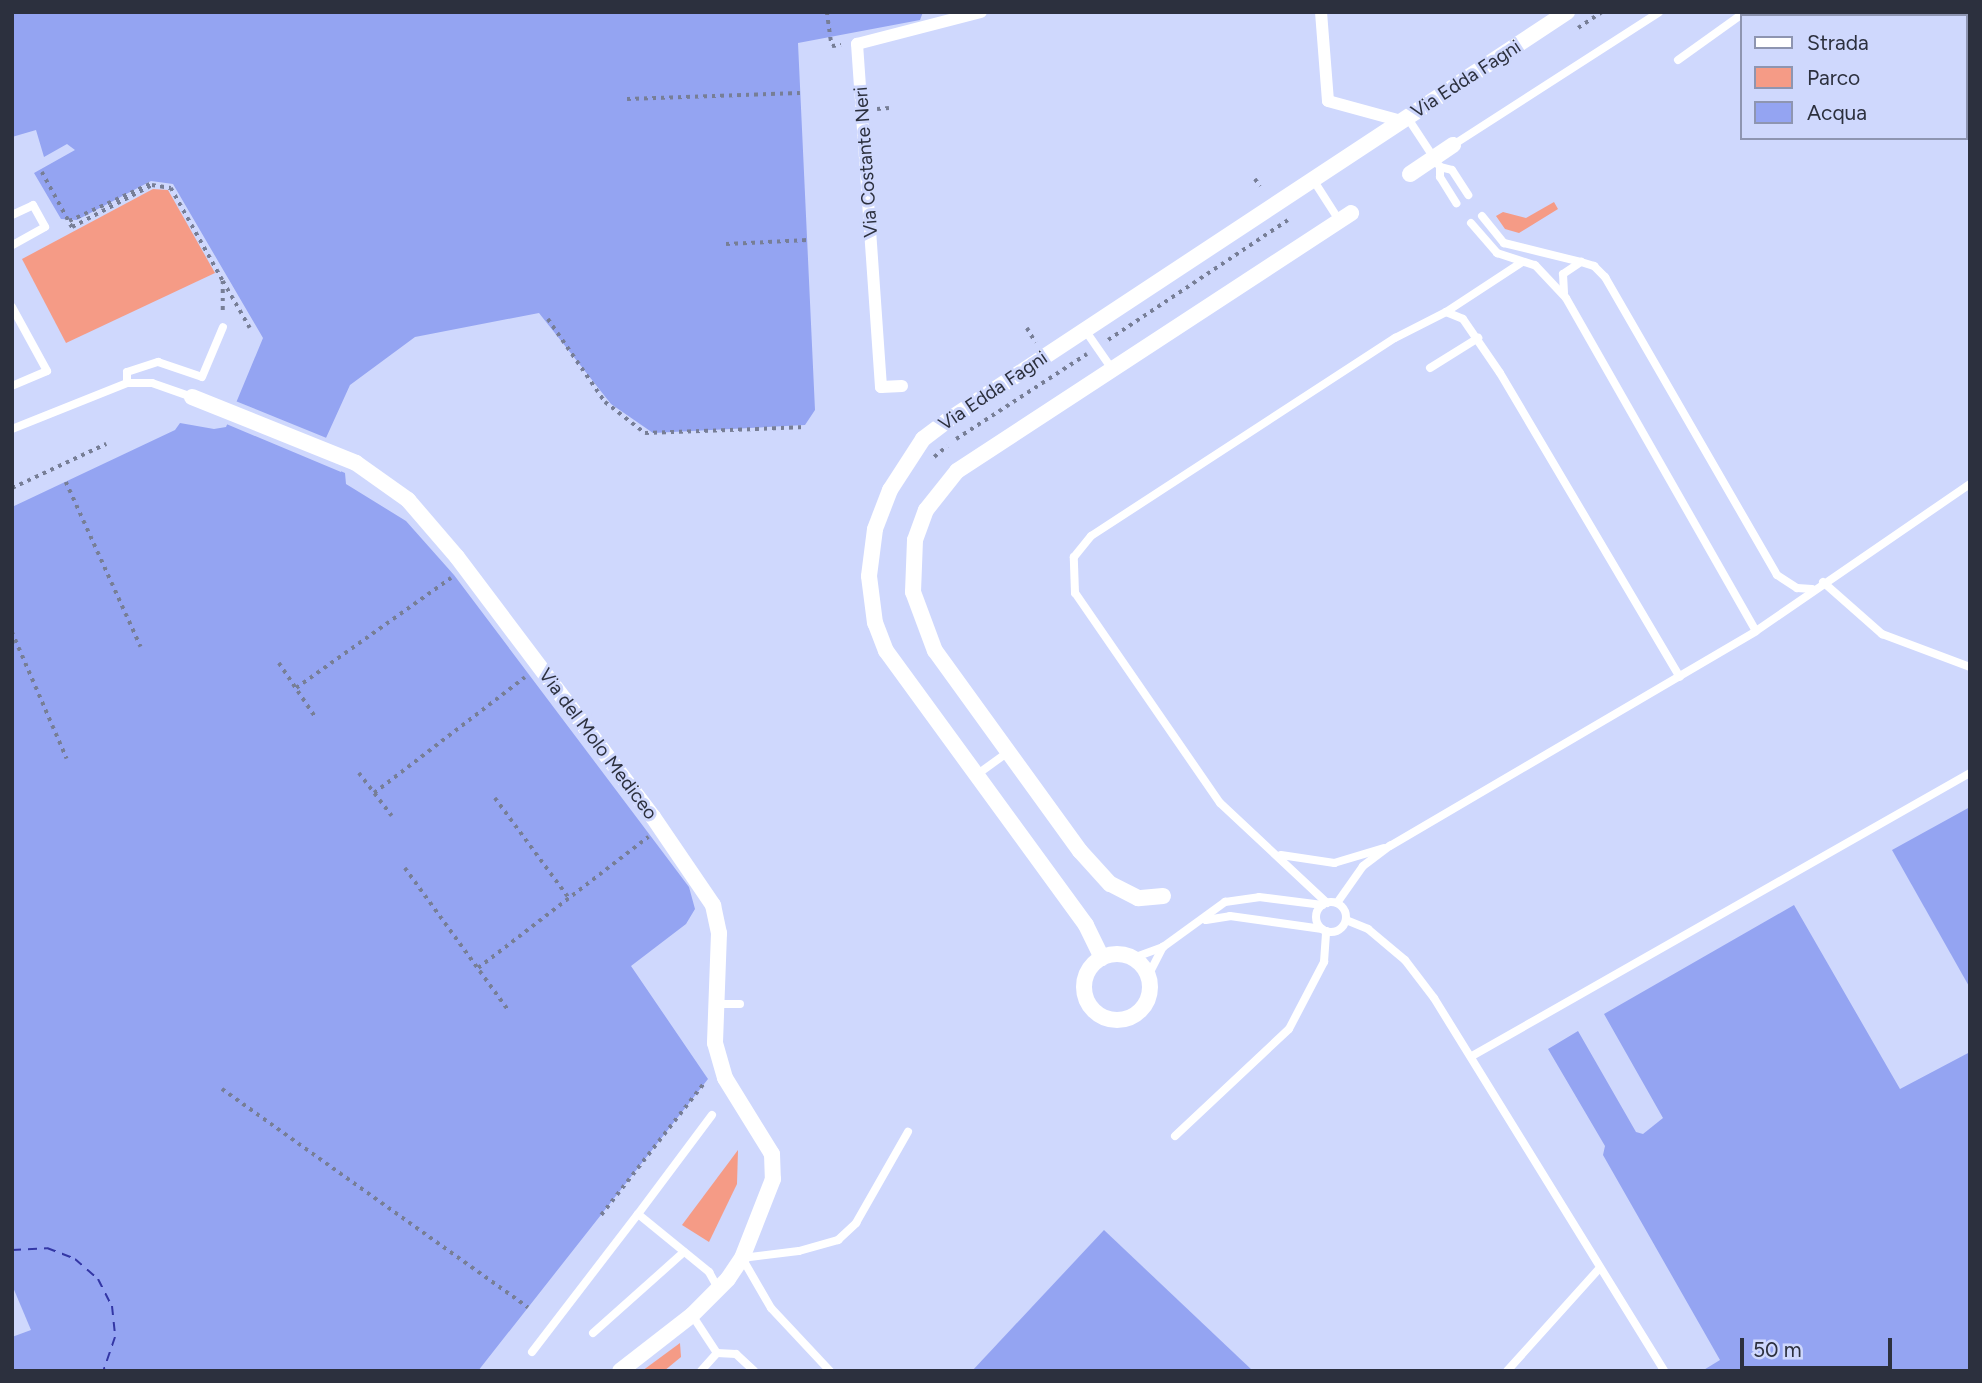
<!DOCTYPE html>
<html>
<head>
<meta charset="utf-8">
<style>
  body { margin:0 }
  #map { position:relative; width:1982px; height:1383px; overflow:hidden; background:#cfd8fd; font-family:Figtree,sans-serif }
  div>[style] { position:absolute }
  .green>* { inset:0; background:#f59b86 }
  .water>* { inset:0; background:#94a4f2 }
  .pier>* { inset:0; background:#cfd8fd }
  .ferry>* { height:2px; margin-top:-1px; transform-origin:0; background:repeating-linear-gradient(90deg,#3336a5 0 9px,transparent 0 16px) }
  .path>* { height:3.5px; margin-top:-1.75px; transform-origin:0; background:repeating-linear-gradient(90deg,#777e96 0 3.5px,transparent 0 8.5px) }
  .service>* { height:8px; margin:-4px; padding:0 4px; transform-origin:4px; border-radius:4px; background:#fff }
  .service>.ring { margin:-4px; padding:0; box-sizing:content-box; background:none; border:8px solid #fff; border-radius:50% }
  .pedestrian>* { height:12px; margin:-6px; padding:0 6px; transform-origin:6px; border-radius:6px; background:#fff }
  .minor>* { height:16px; margin:-8px; padding:0 8px; transform-origin:8px; border-radius:8px; background:#fff }
  .minor>.ring { margin:-8px; padding:0; box-sizing:content-box; background:none; border:16px solid #fff; border-radius:50% }
  span { translate:-50% -50%; white-space:nowrap; text-align:center; line-height:1.15; -webkit-text-stroke:6px #cfd8fd; paint-order:stroke }
  .street-label { font-size:19px; color:#2c303e }
  .frame { position:absolute; inset:0; border:14px solid #2c303e; pointer-events:none }
  .legend { position:absolute; left:1740px; top:14px; width:228px; height:126px; box-sizing:border-box; background:#cfd8fd; border:2px solid #8e95b1; margin:0; padding:9px 12px; list-style:none; font-size:21px; color:#2c303e }
  .legend li { display:flex; align-items:center; gap:14px; height:35px }
  .legend b { width:35px; border:2px solid #8e95b1 }
  .scale { position:absolute; left:1740px; top:1338px; width:152px; height:32px; box-sizing:border-box; border:4px solid #2c303e; border-top:0; padding-left:9px; font-size:21px; line-height:24px; white-space:nowrap; color:#2c303e; -webkit-text-stroke:5px #cfd8fd; paint-order:stroke }
</style>
</head>
<body>
<div id="map">
  <div class="green">
    <i style="clip-path:polygon(153px 189px,168px 190px,215px 273px,66px 343px,22px 259px)"></i>
    <i style="clip-path:polygon(1554px 202px,1558px 209px,1519px 233px,1505px 229px,1496px 216px,1503px 212px,1526px 218px)"></i>
    <i style="clip-path:polygon(738px 1150px,737px 1184px,709px 1242px,682px 1225px)"></i>
    <i style="clip-path:polygon(680px 1343px,681px 1357px,664px 1371px,642px 1371px)"></i>
  </div>
  <div class="water">
    <i style="clip-path:polygon(12px 12px,923px 12px,920px 20px,798px 43px,815px 410px,805px 425px,653px 433px,611px 404px,539px 313px,415px 337px,350px 385px,316px 460px,345px 473px,346px 484px,406px 521px,454px 575px,689px 887px,695px 909px,686px 924px,631px 966px,708px 1079px,478px 1371px,12px 1371px,12px 507px,175px 430px,180px 423px,214px 429px,226px 427px,263px 338px,173px 184px,151px 181px,77px 220px,61px 219px,34px 173px,75px 150px,67px 144px,44px 157px,36px 130px,12px 137px)"></i>
    <i style="clip-path:polygon(1970px 807px,1970px 988px,1892px 850px)"></i>
    <i style="clip-path:polygon(1794px 905px,1900px 1089px,1970px 1052px,1970px 1371px,1702px 1371px,1720px 1360px,1603px 1155px,1605px 1146px,1548px 1049px,1578px 1031px,1636px 1132px,1643px 1134px,1663px 1118px,1604px 1014px)"></i>
    <i style="clip-path:polygon(1104px 1230px,1253px 1371px,972px 1371px)"></i>
  </div>
  <div class="pier">
    <i style="clip-path:polygon(233px 400px,329px 439px,320px 459px,342px 468px,341px 472px,224px 423px)"></i>
    <i style="clip-path:polygon(12px 1285px,31px 1330px,12px 1337px)"></i>
  </div>
  <div class="ferry">
    <i style="left:12px;top:1250px;width:35px;rotate:-3deg"></i>
    <i style="left:47px;top:1248px;width:30px;rotate:21deg"></i>
    <i style="left:75px;top:1259px;width:30px;rotate:41deg"></i>
    <i style="left:98px;top:1279px;width:30px;rotate:63deg"></i>
    <i style="left:112px;top:1306px;width:31px;rotate:84deg"></i>
    <i style="left:115px;top:1337px;width:36px;rotate:109deg"></i>
  </div>
  <div class="path">
    <i style="left:827px;top:12px;width:34px;rotate:82deg"></i>
    <i style="left:832px;top:46px;width:9px;rotate:-6deg"></i>
    <i style="left:1578px;top:28px;width:29px;rotate:-34deg"></i>
    <i style="left:627px;top:99px;width:173px;rotate:-2deg"></i>
    <i style="left:877px;top:109px;width:12px;rotate:-5deg"></i>
    <i style="left:42px;top:172px;width:63px;rotate:61.4deg"></i>
    <i style="left:72px;top:227px;width:90px;rotate:-27.7deg"></i>
    <i style="left:152px;top:185px;width:19px;rotate:9deg"></i>
    <i style="left:171px;top:188px;width:107px;rotate:60.8deg"></i>
    <i style="left:223px;top:281px;width:34px;rotate:90deg"></i>
    <i style="left:1255px;top:179px;width:9px;rotate:54deg"></i>
    <i style="left:69px;top:221px;width:91px;rotate:-24.6deg"></i>
    <i style="left:726px;top:244px;width:82px;rotate:-2.8deg"></i>
    <i style="left:223px;top:281px;width:54px;rotate:60.1deg"></i>
    <i style="left:548px;top:319px;width:101px;rotate:55.5deg"></i>
    <i style="left:605px;top:402px;width:51px;rotate:37.8deg"></i>
    <i style="left:645px;top:433px;width:161px;rotate:-2.1deg"></i>
    <i style="left:1027px;top:328px;width:17px;rotate:59deg"></i>
    <i style="left:1108px;top:340px;width:216px;rotate:-33.7deg"></i>
    <i style="left:956px;top:439px;width:156px;rotate:-33deg"></i>
    <i style="left:934px;top:457px;width:17px;rotate:-40deg"></i>
    <i style="left:66px;top:482px;width:181px;rotate:65.6deg"></i>
    <i style="left:12px;top:488px;width:104px;rotate:-25.1deg"></i>
    <i style="left:12px;top:632px;width:138px;rotate:66.6deg"></i>
    <i style="left:279px;top:663px;width:66px;rotate:56.1deg"></i>
    <i style="left:296px;top:688px;width:190px;rotate:-35.4deg"></i>
    <i style="left:359px;top:773px;width:54px;rotate:52.5deg"></i>
    <i style="left:374px;top:793px;width:190px;rotate:-37.5deg"></i>
    <i style="left:495px;top:798px;width:124px;rotate:53.5deg"></i>
    <i style="left:405px;top:868px;width:177px;rotate:54deg"></i>
    <i style="left:478px;top:968px;width:215px;rotate:-37.6deg"></i>
    <i style="left:222px;top:1089px;width:376px;rotate:35.5deg"></i>
    <i style="left:601px;top:1215px;width:169px;rotate:-52deg"></i>
  </div>
  <div class="service">
    <i style="left:1953px;top:12px;width:5px;rotate:53deg"></i>
    <i style="left:1966px;top:31px;width:6px;rotate:51deg"></i>
    <i style="left:1678px;top:60px;width:82px;rotate:-35.6deg"></i>
    <i style="left:1407px;top:117px;width:60px;rotate:56.6deg"></i>
    <i style="left:1440px;top:167px;width:10px;rotate:90deg"></i>
    <i style="left:1440px;top:177px;width:31px;rotate:58deg"></i>
    <i style="left:1453px;top:145px;width:245px;rotate:-32.8deg"></i>
    <i style="left:1440px;top:167px;width:12px;rotate:14deg"></i>
    <i style="left:1452px;top:170px;width:30px;rotate:57deg"></i>
    <i style="left:1312px;top:178px;width:50px;rotate:57.3deg"></i>
    <i style="left:12px;top:215px;width:23px;rotate:-25deg"></i>
    <i style="left:33px;top:205px;width:25px;rotate:61deg"></i>
    <i style="left:45px;top:227px;width:38px;rotate:151deg"></i>
    <i style="left:1482px;top:216px;width:35px;rotate:51deg"></i>
    <i style="left:1504px;top:243px;width:79px;rotate:13.9deg"></i>
    <i style="left:1471px;top:223px;width:40px;rotate:49deg"></i>
    <i style="left:1497px;top:253px;width:40px;rotate:18deg"></i>
    <i style="left:1535px;top:265px;width:45px;rotate:46.8deg"></i>
    <i style="left:1566px;top:298px;width:383px;rotate:60.3deg"></i>
    <i style="left:1564px;top:293px;width:19px;rotate:-93deg"></i>
    <i style="left:1563px;top:274px;width:22px;rotate:-34deg"></i>
    <i style="left:1581px;top:262px;width:14px;rotate:17deg"></i>
    <i style="left:1594px;top:266px;width:16px;rotate:45deg"></i>
    <i style="left:1605px;top:277px;width:344px;rotate:60deg"></i>
    <i style="left:1777px;top:575px;width:24px;rotate:33deg"></i>
    <i style="left:1797px;top:588px;width:15px;rotate:4deg"></i>
    <i style="left:12px;top:307px;width:73px;rotate:61.3deg"></i>
    <i style="left:47px;top:371px;width:38px;rotate:157deg"></i>
    <i style="left:1446px;top:312px;width:91px;rotate:-33.3deg"></i>
    <i style="left:1085px;top:330px;width:47px;rotate:55.3deg"></i>
    <i style="left:1430px;top:368px;width:57px;rotate:-32deg"></i>
    <i style="left:127px;top:383px;width:11px;rotate:-90deg"></i>
    <i style="left:127px;top:372px;width:33px;rotate:-18deg"></i>
    <i style="left:158px;top:362px;width:46px;rotate:18.8deg"></i>
    <i style="left:202px;top:377px;width:54px;rotate:-67.2deg"></i>
    <i style="left:12px;top:429px;width:124px;rotate:-21.8deg"></i>
    <i style="left:127px;top:383px;width:25px"></i>
    <i style="left:152px;top:383px;width:42px;rotate:19.3deg"></i>
    <i style="left:1823px;top:582px;width:79px;rotate:41.4deg"></i>
    <i style="left:1882px;top:634px;width:94px;rotate:20.6deg"></i>
    <i style="left:975px;top:776px;width:41px;rotate:-36deg"></i>
    <i style="left:1281px;top:855px;width:54px;rotate:8.6deg"></i>
    <i style="left:1334px;top:863px;width:52px;rotate:-16.7deg"></i>
    <i class="ring" style="left:1316px;top:902px;width:22px;height:22px"></i>
    <i style="left:1327px;top:903px;width:146px;rotate:-136.9deg"></i>
    <i style="left:1220px;top:803px;width:255px;rotate:-124.6deg"></i>
    <i style="left:1075px;top:593px;width:36px;rotate:-92deg"></i>
    <i style="left:1074px;top:557px;width:27px;rotate:-51deg"></i>
    <i style="left:1091px;top:536px;width:363px;rotate:-33.1deg"></i>
    <i style="left:1395px;top:338px;width:57px;rotate:-27deg"></i>
    <i style="left:1446px;top:312px;width:18px;rotate:22deg"></i>
    <i style="left:1463px;top:319px;width:65px;rotate:55.6deg"></i>
    <i style="left:1500px;top:373px;width:353px;rotate:59.4deg"></i>
    <i style="left:1337px;top:903px;width:45px;rotate:-54.9deg"></i>
    <i style="left:1363px;top:866px;width:34px;rotate:-37deg"></i>
    <i style="left:1390px;top:846px;width:424px;rotate:-30.4deg"></i>
    <i style="left:1756px;top:631px;width:260px;rotate:-34.5deg"></i>
    <i style="left:1206px;top:920px;width:24px;rotate:-9deg"></i>
    <i style="left:1230px;top:916px;width:93px;rotate:8deg"></i>
    <i style="left:1346px;top:920px;width:24px;rotate:22deg"></i>
    <i style="left:1368px;top:929px;width:48px;rotate:40deg"></i>
    <i style="left:1405px;top:960px;width:48px;rotate:52.7deg"></i>
    <i style="left:1434px;top:998px;width:438px;rotate:58.3deg"></i>
    <i style="left:1133px;top:958px;width:32px;rotate:-20deg"></i>
    <i style="left:1163px;top:947px;width:77px;rotate:-36deg"></i>
    <i style="left:1225px;top:902px;width:34px;rotate:-8deg"></i>
    <i style="left:1259px;top:897px;width:64px;rotate:7.2deg"></i>
    <i style="left:1148px;top:976px;width:33px;rotate:-63deg"></i>
    <i style="left:716px;top:1004px;width:24px"></i>
    <i style="left:1472px;top:1056px;width:573px;rotate:-29.61deg"></i>
    <i style="left:712px;top:1115px;width:124px;rotate:126.8deg"></i>
    <i style="left:638px;top:1214px;width:92px;rotate:39.2deg"></i>
    <i style="left:709px;top:1272px;width:21px;rotate:61deg"></i>
    <i style="left:1175px;top:1136px;width:156px;rotate:-43.2deg"></i>
    <i style="left:1289px;top:1029px;width:76px;rotate:-62.4deg"></i>
    <i style="left:1324px;top:962px;width:31px;rotate:-86deg"></i>
    <i style="left:692px;top:1315px;width:45px;rotate:56.7deg"></i>
    <i style="left:717px;top:1353px;width:24px;rotate:132deg"></i>
    <i style="left:593px;top:1333px;width:122px;rotate:-41.7deg"></i>
    <i style="left:532px;top:1352px;width:174px;rotate:-52.5deg"></i>
    <i style="left:717px;top:1353px;width:19px;rotate:3deg"></i>
    <i style="left:736px;top:1354px;width:25px;rotate:43deg"></i>
    <i style="left:830px;top:1371px;width:86px;rotate:-133.1deg"></i>
    <i style="left:771px;top:1308px;width:58px;rotate:-120.1deg"></i>
    <i style="left:742px;top:1258px;width:57px;rotate:-7deg"></i>
    <i style="left:799px;top:1251px;width:41px;rotate:-15.8deg"></i>
    <i style="left:838px;top:1240px;width:25px;rotate:-43deg"></i>
    <i style="left:856px;top:1223px;width:105px;rotate:-60.3deg"></i>
    <i style="left:1507px;top:1371px;width:136px;rotate:-48deg"></i>
  </div>
  <div class="pedestrian">
    <i style="left:1321px;top:12px;width:89px;rotate:85.5deg"></i>
    <i style="left:1328px;top:101px;width:76px;rotate:15.3deg"></i>
    <i style="left:902px;top:386px;width:21px;rotate:177deg"></i>
    <i style="left:881px;top:387px;width:344px;rotate:-94deg"></i>
    <i style="left:857px;top:44px;width:128px;rotate:-14.5deg"></i>
  </div>
  <div class="minor">
    <i style="left:1410px;top:174px;width:52px;rotate:-34deg"></i>
    <i style="left:192px;top:397px;width:177px;rotate:21.9deg"></i>
    <i style="left:356px;top:463px;width:64px;rotate:35.4deg"></i>
    <i style="left:408px;top:500px;width:75px;rotate:49.3deg"></i>
    <i style="left:457px;top:557px;width:326px;rotate:53deg"></i>
    <i style="left:653px;top:817px;width:107px;rotate:55.7deg"></i>
    <i style="left:713px;top:905px;width:29px;rotate:78deg"></i>
    <i style="left:719px;top:933px;width:110px;rotate:92.1deg"></i>
    <i style="left:715px;top:1043px;width:36px;rotate:74deg"></i>
    <i style="left:725px;top:1078px;width:89px;rotate:58.3deg"></i>
    <i style="left:772px;top:1154px;width:25px;rotate:88deg"></i>
    <i style="left:773px;top:1179px;width:85px;rotate:111.4deg"></i>
    <i style="left:742px;top:1258px;width:25px;rotate:124deg"></i>
    <i style="left:728px;top:1279px;width:51px;rotate:135deg"></i>
    <i style="left:692px;top:1315px;width:91px;rotate:142.1deg"></i>
    <i style="left:1163px;top:896px;width:25px;rotate:175deg"></i>
    <i style="left:1138px;top:898px;width:31px;rotate:-153deg"></i>
    <i style="left:1110px;top:884px;width:45px;rotate:-132.3deg"></i>
    <i style="left:1080px;top:851px;width:247px;rotate:-125.9deg"></i>
    <i style="left:935px;top:651px;width:63px;rotate:-110.4deg"></i>
    <i style="left:913px;top:592px;width:52px;rotate:-87.8deg"></i>
    <i style="left:915px;top:540px;width:32px;rotate:-70deg"></i>
    <i style="left:926px;top:510px;width:50px;rotate:-51.5deg"></i>
    <i style="left:957px;top:471px;width:471px;rotate:-33.2deg"></i>
    <i class="ring" style="left:1084px;top:954px;width:50px;height:50px"></i>
    <i style="left:1102px;top:958px;width:37px;rotate:-116deg"></i>
    <i style="left:1086px;top:925px;width:339px;rotate:-126.1deg"></i>
    <i style="left:886px;top:651px;width:30px;rotate:-111deg"></i>
    <i style="left:875px;top:623px;width:47px;rotate:-97.3deg"></i>
    <i style="left:869px;top:576px;width:47px;rotate:-82.7deg"></i>
    <i style="left:875px;top:529px;width:42px;rotate:-69deg"></i>
    <i style="left:890px;top:490px;width:61px;rotate:-57.1deg"></i>
    <i style="left:923px;top:439px;width:30px;rotate:-37deg"></i>
    <i style="left:947px;top:421px;width:743px;rotate:-33.41deg"></i>
  </div>
  <div class="street-label">
    <span style="left:1466px;top:79px;rotate:-33deg">Via Edda Fagni</span>
    <span style="left:866px;top:162px;rotate:-94deg">Via Costante Neri</span>
    <span style="left:993px;top:391px;rotate:-34deg">Via Edda Fagni</span>
    <span style="left:598px;top:744px;rotate:53deg">Via del Molo Mediceo</span>
  </div>
  <div class="frame"></div>
  <ul class="legend">
  <li><b style="height:9px;background:#fff"></b>Strada</li>
  <li><b style="height:19px;background:#f59b86"></b>Parco</li>
  <li><b style="height:19px;background:#94a4f2"></b>Acqua</li>
  </ul>
  <div class="scale">50 m</div>
</div>
</body>
</html>
